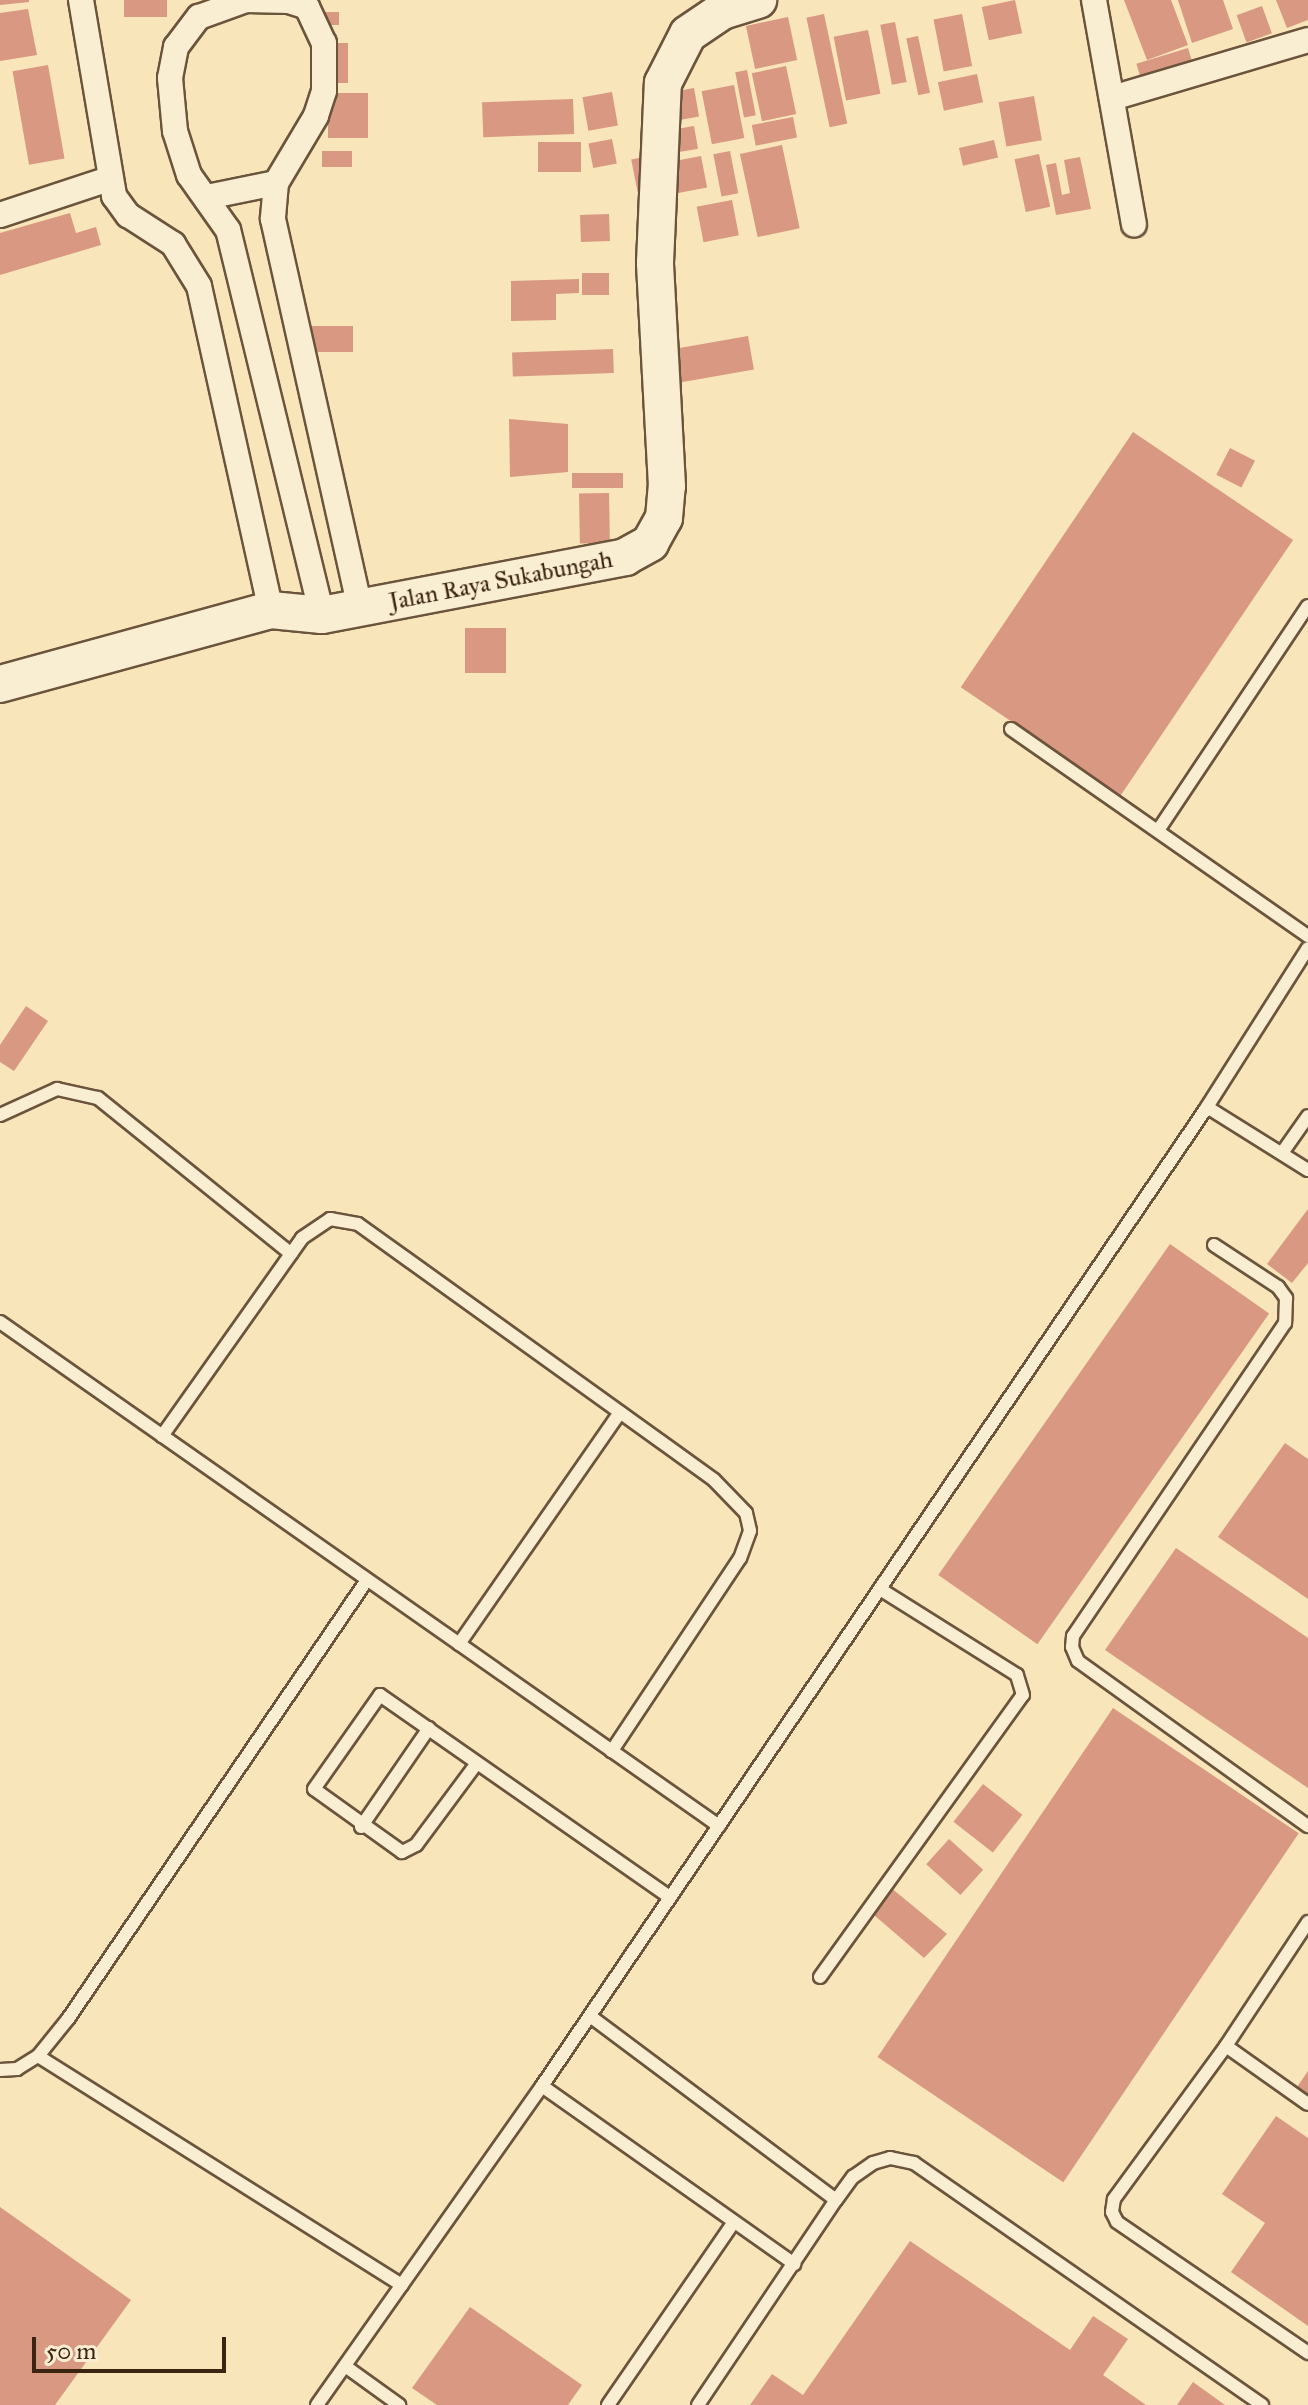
<!DOCTYPE html>
<html>
<head>
<meta charset="utf-8">
<style>
  body { margin:0 }
  #map { position:relative; width:1308px; height:2405px; overflow:hidden; background:#f8e5b9; font-family:"IM FELL Great Primer",serif }
  div>[style] { position:absolute }
  .building>* { inset:0; background:#d89881; transform-origin:0 0 }
  .roads { filter:drop-shadow(2px 0 #6b543c) drop-shadow(-2px 0 #6b543c) drop-shadow(0 2px #6b543c) drop-shadow(0 -2px #6b543c) }
  .lane>* { height:12px; margin:-6px; padding:0 6px; transform-origin:6px; border-radius:6px; background:#faeed2 }
  .street>* { height:24px; margin:-12px; padding:0 12px; transform-origin:12px; border-radius:12px; background:#faeed2 }
  .secondary>* { height:36px; margin:-18px; padding:0 18px; transform-origin:18px; border-radius:18px; background:#faeed2 }
  span { translate:-50% -50%; white-space:nowrap; text-align:center; line-height:1.15; -webkit-text-stroke:6px #faeed2; paint-order:stroke }
  .street-label { font-size:24px; color:#3c2412 }
  .scale { position:absolute; left:32px; top:2337px; width:194px; height:36px; box-sizing:border-box; border:4px solid #3c2412; border-top:0; padding-left:10px; font-size:24px; line-height:28px; white-space:nowrap; color:#3c2412; -webkit-text-stroke:6px #faeed2; paint-order:stroke }
</style>
</head>
<body>
<div id="map">
  <div class="building">
    <i style="clip-path:polygon(0 0,29px 0,29px 2px,0 5px)"></i>
    <i style="left:124px;top:0;width:43px;height:17px"></i>
    <i style="left:1015px;top:0;width:34px;height:34px;rotate:78deg"></i>
    <i style="clip-path:polygon(1124px 0,1171px 0,1188px 45px,1147px 60px)"></i>
    <i style="clip-path:polygon(1178px 0,1223px 0,1233px 29px,1192px 43px)"></i>
    <i style="clip-path:polygon(1276px 0,1308px 0,1308px 20px,1287px 28px)"></i>
    <i style="left:1262px;top:6px;width:29px;height:27px;rotate:70deg"></i>
    <i style="clip-path:polygon(28px 9px,37px 55px,0 61px,0 13px)"></i>
    <i style="left:319px;top:12px;width:20px;height:13px"></i>
    <i style="left:824px;top:14px;width:112px;height:18px;rotate:78deg"></i>
    <i style="left:962px;top:14px;width:53px;height:29px;rotate:79deg"></i>
    <i style="left:788px;top:17px;width:44px;height:43px;rotate:78deg"></i>
    <i style="left:895px;top:22px;width:61px;height:15px;rotate:79deg"></i>
    <i style="left:868px;top:30px;width:65px;height:35px;rotate:79deg"></i>
    <i style="left:918px;top:36px;width:58px;height:12px;rotate:78deg"></i>
    <i style="left:330px;top:43px;width:18px;height:40px"></i>
    <i style="left:1188px;top:48px;width:17px;height:54px;rotate:73deg"></i>
    <i style="left:48px;top:65px;width:95px;height:36px;rotate:80deg"></i>
    <i style="left:786px;top:66px;width:49px;height:35px;rotate:78deg"></i>
    <i style="left:747px;top:70px;width:46px;height:12px;rotate:79deg"></i>
    <i style="left:977px;top:74px;width:29px;height:40px;rotate:78deg"></i>
    <i style="left:734px;top:85px;width:54px;height:33px;rotate:79deg"></i>
    <i style="left:694px;top:88px;width:29px;height:31px;rotate:80deg"></i>
    <i style="left:612px;top:92px;width:34px;height:30px;rotate:80deg"></i>
    <i style="left:368px;top:93px;width:45px;height:40px;rotate:90deg"></i>
    <i style="left:1034px;top:96px;width:45px;height:36px;rotate:80deg"></i>
    <i style="left:573px;top:99px;width:35px;height:91px;rotate:88deg"></i>
    <i style="left:793px;top:117px;width:21px;height:42px;rotate:79deg"></i>
    <i style="left:694px;top:126px;width:23px;height:19px;rotate:80deg"></i>
    <i style="left:612px;top:139px;width:25px;height:24px;rotate:79deg"></i>
    <i style="left:994px;top:140px;width:18px;height:36px;rotate:77deg"></i>
    <i style="left:581px;top:142px;width:30px;height:43px;rotate:90deg"></i>
    <i style="left:782px;top:145px;width:85px;height:43px;rotate:78deg"></i>
    <i style="left:352px;top:151px;width:16px;height:30px;rotate:90deg"></i>
    <i style="left:730px;top:151px;width:43px;height:17px;rotate:79deg"></i>
    <i style="left:1039px;top:154px;width:54px;height:25px;rotate:78deg"></i>
    <i style="left:701px;top:156px;width:32px;height:36px;rotate:79deg"></i>
    <i style="left:644px;top:157px;width:33px;height:13px;rotate:79deg"></i>
    <i style="clip-path:polygon(1080px 157px,1091px 209px,1056px 215px,1046px 165px,1056px 163px,1062px 195px,1070px 193px,1064px 160px)"></i>
    <i style="left:732px;top:200px;width:36px;height:36px;rotate:79deg"></i>
    <i style="clip-path:polygon(70px 213px,76px 233px,96px 227px,101px 245px,0 275px,0 233px)"></i>
    <i style="left:609px;top:214px;width:27px;height:29px;rotate:88deg"></i>
    <i style="left:582px;top:273px;width:27px;height:22px"></i>
    <i style="clip-path:polygon(579px 279px,579px 293px,556px 294px,556px 320px,511px 321px,511px 281px)"></i>
    <i style="left:353px;top:326px;width:26px;height:48px;rotate:90deg"></i>
    <i style="left:748px;top:336px;width:34px;height:81px;rotate:80deg"></i>
    <i style="left:613px;top:349px;width:24px;height:101px;rotate:88deg"></i>
    <i style="clip-path:polygon(509px 419px,568px 424px,568px 472px,510px 477px)"></i>
    <i style="left:1133px;top:432px;width:193px;height:308px;rotate:34deg"></i>
    <i style="left:1230px;top:448px;width:28px;height:30px;rotate:27deg"></i>
    <i style="left:623px;top:473px;width:15px;height:51px;rotate:90deg"></i>
    <i style="left:609px;top:493px;width:50px;height:30px;rotate:89deg"></i>
    <i style="left:465px;top:628px;width:41px;height:45px"></i>
    <i style="clip-path:polygon(26px 1006px,48px 1021px,14px 1071px,0 1062px,0 1045px)"></i>
    <i style="clip-path:polygon(1308px 1209px,1308px 1263px,1292px 1283px,1267px 1264px)"></i>
    <i style="left:1170px;top:1244px;width:121px;height:404px;rotate:35deg"></i>
    <i style="clip-path:polygon(1285px 1443px,1308px 1459px,1308px 1599px,1218px 1537px)"></i>
    <i style="clip-path:polygon(1176px 1548px,1308px 1638px,1308px 1788px,1105px 1650px)"></i>
    <i style="left:1113px;top:1708px;width:224px;height:421px;rotate:34deg"></i>
    <i style="left:983px;top:1784px;width:50px;height:48px;rotate:38deg"></i>
    <i style="left:949px;top:1839px;width:46px;height:34px;rotate:42deg"></i>
    <i style="clip-path:polygon(890px 1887px,947px 1934px,924px 1958px,874px 1915px)"></i>
    <i style="clip-path:polygon(1308px 2071px,1308px 2103px,1293px 2093px)"></i>
    <i style="clip-path:polygon(1276px 2116px,1308px 2138px,1308px 2326px,1231px 2272px,1265px 2223px,1222px 2194px)"></i>
    <i style="clip-path:polygon(0 2207px,131px 2300px,55px 2405px,0 2405px)"></i>
    <i style="clip-path:polygon(910px 2241px,1070px 2350px,1093px 2316px,1128px 2339px,1103px 2375px,1146px 2405px,750px 2405px,772px 2374px,803px 2395px)"></i>
    <i style="clip-path:polygon(470px 2307px,582px 2385px,568px 2405px,437px 2405px,412px 2388px)"></i>
    <i style="clip-path:polygon(1193px 2382px,1225px 2405px,1177px 2405px)"></i>
  </div>
  <div class="roads">
    <div class="lane">
      <i style="left:1011px;top:729px;width:362px;rotate:34.9deg"></i>
      <i style="left:1159px;top:829px;width:268px;rotate:-56.3deg"></i>
      <i style="left:1207px;top:1107px;width:119px;rotate:32deg"></i>
      <i style="left:0;top:1115px;width:63px;rotate:-24.5deg"></i>
      <i style="left:57px;top:1089px;width:42px;rotate:12.4deg"></i>
      <i style="left:98px;top:1098px;width:248px;rotate:38.9deg"></i>
      <i style="left:1282px;top:1153px;width:45px;rotate:-54.9deg"></i>
      <i style="left:1214px;top:1245px;width:77px;rotate:33.3deg"></i>
      <i style="left:1278px;top:1287px;width:14px;rotate:54deg"></i>
      <i style="left:1286px;top:1298px;width:25px;rotate:92deg"></i>
      <i style="left:1285px;top:1323px;width:378px;rotate:124.1deg"></i>
      <i style="left:1073px;top:1636px;width:11px;rotate:95deg"></i>
      <i style="left:1072px;top:1647px;width:15px;rotate:67deg"></i>
      <i style="left:1078px;top:1661px;width:283px;rotate:35.7deg"></i>
      <i style="left:0;top:1322px;width:878px;rotate:35.03deg"></i>
      <i style="left:162px;top:1436px;width:242px;rotate:-54.7deg"></i>
      <i style="left:302px;top:1238px;width:34px;rotate:-34deg"></i>
      <i style="left:330px;top:1219px;width:28px;rotate:10deg"></i>
      <i style="left:358px;top:1224px;width:438px;rotate:35.7deg"></i>
      <i style="left:714px;top:1480px;width:46px;rotate:45.9deg"></i>
      <i style="left:746px;top:1513px;width:18px;rotate:77deg"></i>
      <i style="left:750px;top:1531px;width:29px;rotate:110deg"></i>
      <i style="left:740px;top:1558px;width:232px;rotate:123.6deg"></i>
      <i style="left:459px;top:1644px;width:282px;rotate:-55.2deg"></i>
      <i style="left:477px;top:1763px;width:102px;rotate:126.6deg"></i>
      <i style="left:416px;top:1845px;width:16px;rotate:153deg"></i>
      <i style="left:402px;top:1852px;width:108px;rotate:-144.4deg"></i>
      <i style="left:314px;top:1789px;width:115px;rotate:-54.9deg"></i>
      <i style="left:380px;top:1695px;width:353px;rotate:34.9deg"></i>
      <i style="left:361px;top:1827px;width:120px;rotate:-55.5deg"></i>
      <i style="left:1308px;top:1922px;width:149px;rotate:123.5deg"></i>
      <i style="left:1226px;top:2046px;width:190px;rotate:126.2deg"></i>
      <i style="left:1114px;top:2199px;width:13px;rotate:99deg"></i>
      <i style="left:1112px;top:2212px;width:11px;rotate:63deg"></i>
      <i style="left:1117px;top:2222px;width:232px;rotate:34.4deg"></i>
      <i style="left:820px;top:1977px;width:347px;rotate:-54.3deg"></i>
      <i style="left:1023px;top:1695px;width:21px;rotate:-107deg"></i>
      <i style="left:1017px;top:1675px;width:162px;rotate:-147.9deg"></i>
      <i style="left:590px;top:2016px;width:307px;rotate:36.8deg"></i>
      <i style="left:836px;top:2200px;width:29px;rotate:-54deg"></i>
      <i style="left:853px;top:2177px;width:24px;rotate:-35deg"></i>
      <i style="left:873px;top:2163px;width:18px;rotate:-16deg"></i>
      <i style="left:890px;top:2158px;width:25px;rotate:12deg"></i>
      <i style="left:914px;top:2163px;width:424px;rotate:34.8deg"></i>
      <i style="left:1226px;top:2046px;width:100px;rotate:35.3deg"></i>
      <i style="left:38px;top:2056px;width:430px;rotate:32.2deg"></i>
      <i style="left:0;top:2070px;width:17px;rotate:-3deg"></i>
      <i style="left:17px;top:2069px;width:25px;rotate:-32deg"></i>
      <i style="left:38px;top:2056px;width:48px;rotate:-51deg"></i>
      <i style="left:68px;top:2019px;width:531px;rotate:-55.74deg"></i>
      <i style="left:542px;top:2086px;width:309px;rotate:35.2deg"></i>
      <i style="left:345px;top:2366px;width:67px;rotate:35.8deg"></i>
      <i style="left:317px;top:2405px;width:390px;rotate:-54.8deg"></i>
      <i style="left:542px;top:2086px;width:1183px;rotate:-55.81deg"></i>
      <i style="left:1207px;top:1107px;width:188px;rotate:-57.6deg"></i>
      <i style="left:608px;top:2405px;width:222px;rotate:-55.5deg"></i>
      <i style="left:698px;top:2405px;width:247px;rotate:-56.1deg"></i>
    </div>
    <div class="street">
      <i style="left:81px;top:0;width:199px;rotate:80.4deg"></i>
      <i style="left:114px;top:196px;width:24px;rotate:54deg"></i>
      <i style="left:128px;top:215px;width:54px;rotate:32.8deg"></i>
      <i style="left:173px;top:244px;width:49px;rotate:58.2deg"></i>
      <i style="left:199px;top:286px;width:332px;rotate:77.5deg"></i>
      <i style="left:1094px;top:0;width:228px;rotate:79.9deg"></i>
      <i style="left:1112px;top:98px;width:204px;rotate:-16.5deg"></i>
      <i style="left:207px;top:197px;width:70px;rotate:-11.5deg"></i>
      <i style="left:0;top:215px;width:115px;rotate:-18.3deg"></i>
      <i style="left:322px;top:615px;width:396px;rotate:-103.7deg"></i>
      <i style="left:228px;top:230px;width:67px;rotate:-125.3deg"></i>
      <i style="left:189px;top:175px;width:46px;rotate:-107.7deg"></i>
      <i style="left:175px;top:131px;width:53px;rotate:-95.4deg"></i>
      <i style="left:170px;top:78px;width:32px;rotate:-79deg"></i>
      <i style="left:176px;top:47px;width:38px;rotate:-53deg"></i>
      <i style="left:199px;top:17px;width:50px;rotate:-19.9deg"></i>
      <i style="left:246px;top:0;width:43px;rotate:1.3deg"></i>
      <i style="left:289px;top:1px;width:19px;rotate:18deg"></i>
      <i style="left:307px;top:7px;width:40px;rotate:65deg"></i>
      <i style="left:324px;top:43px;width:48px;rotate:90deg"></i>
      <i style="left:324px;top:91px;width:26px;rotate:108deg"></i>
      <i style="left:316px;top:116px;width:78px;rotate:120.8deg"></i>
      <i style="left:276px;top:183px;width:36px;rotate:95deg"></i>
      <i style="left:273px;top:219px;width:399px;rotate:77.4deg"></i>
    </div>
    <div class="secondary">
      <i style="left:0;top:684px;width:281px;rotate:-15.3deg"></i>
      <i style="left:271px;top:610px;width:51px;rotate:5.6deg"></i>
      <i style="left:322px;top:615px;width:309px;rotate:-10.8deg"></i>
      <i style="left:625px;top:557px;width:29px;rotate:-29deg"></i>
      <i style="left:650px;top:543px;width:29px;rotate:-61deg"></i>
      <i style="left:664px;top:518px;width:32px;rotate:-85deg"></i>
      <i style="left:667px;top:486px;width:223px;rotate:-93.1deg"></i>
      <i style="left:655px;top:263px;width:180px;rotate:-87.5deg"></i>
      <i style="left:663px;top:83px;width:55px;rotate:-63deg"></i>
      <i style="left:688px;top:34px;width:41px;rotate:-34.1deg"></i>
      <i style="left:722px;top:11px;width:38px;rotate:-17deg"></i>
    </div>
  </div>
  <div class="street-label">
    <span style="left:501px;top:581px;rotate:-11deg">Jalan Raya Sukabungah</span>
  </div>
  <div class="scale">50 m</div>
</div>
</body>
</html>
